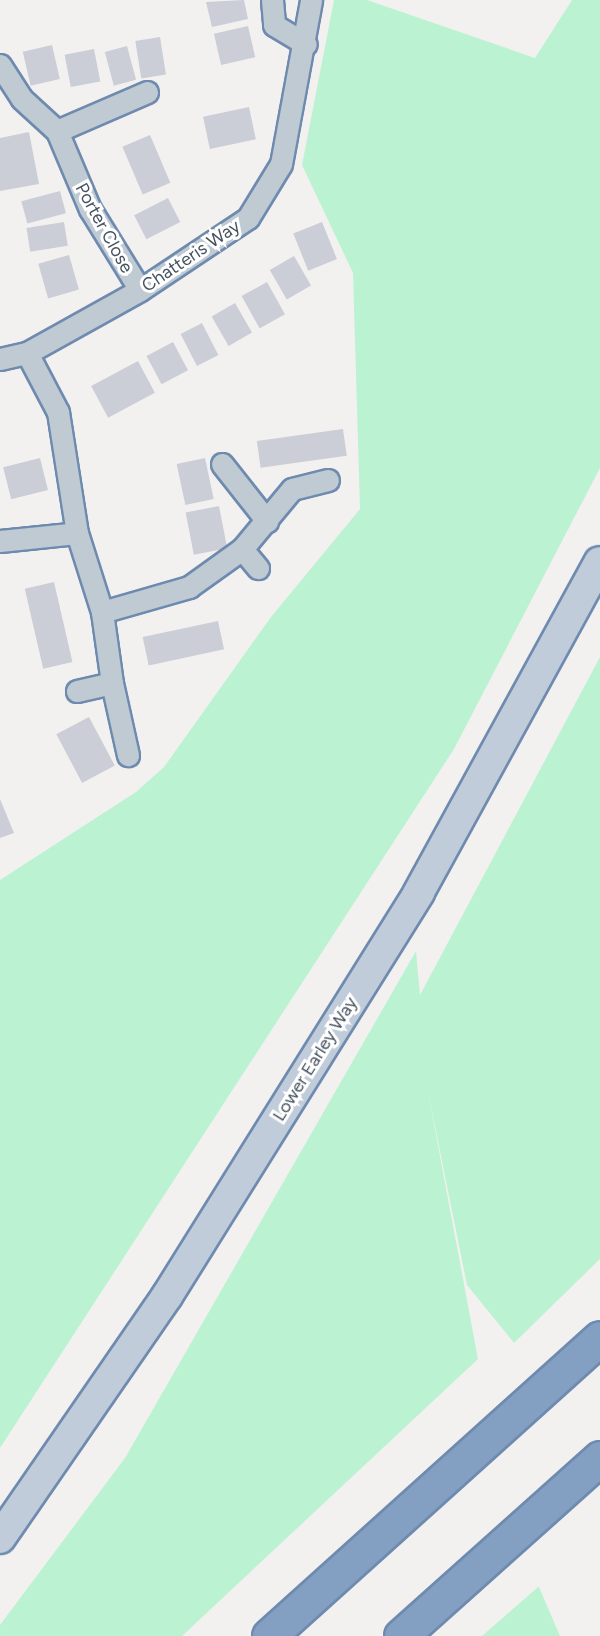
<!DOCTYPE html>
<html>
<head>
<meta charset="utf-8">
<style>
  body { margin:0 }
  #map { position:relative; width:600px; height:1636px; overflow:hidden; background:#f3f0f0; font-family:Figtree,sans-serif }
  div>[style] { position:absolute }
  .green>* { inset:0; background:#bbf3d2 }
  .building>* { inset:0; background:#cbced6; transform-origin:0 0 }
  .roads { filter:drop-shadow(2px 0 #6e8baf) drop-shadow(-2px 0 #6e8baf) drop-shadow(0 2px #6e8baf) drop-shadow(0 -2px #6e8baf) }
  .minor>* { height:21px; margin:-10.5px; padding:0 10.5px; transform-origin:10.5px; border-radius:10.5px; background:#bfcad3 }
  .secondary>* { height:30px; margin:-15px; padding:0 15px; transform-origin:15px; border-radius:15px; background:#c1ccda }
  .motorway>* { height:33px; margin:-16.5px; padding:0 16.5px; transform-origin:16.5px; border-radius:16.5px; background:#83a0c3 }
  span { translate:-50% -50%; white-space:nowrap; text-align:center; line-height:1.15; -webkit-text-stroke:6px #fff; paint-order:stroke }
  .street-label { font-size:18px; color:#46535f }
</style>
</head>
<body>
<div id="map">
  <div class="green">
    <i style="clip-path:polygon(334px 0,367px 0,535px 58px,572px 0,600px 0,600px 468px,454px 749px,0 1448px,0 880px,136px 792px,164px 767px,271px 617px,360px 509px,353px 273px,302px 165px)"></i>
    <i style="clip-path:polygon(600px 657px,600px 1259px,514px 1343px,467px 1285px,428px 1092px,478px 1359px,182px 1636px,0 1636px,0 1625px,125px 1458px,416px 951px,420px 995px)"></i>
    <i style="clip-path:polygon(539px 1587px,560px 1636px,482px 1636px,538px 1587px)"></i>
  </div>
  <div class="building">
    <i style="clip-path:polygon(244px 0,248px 19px,212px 27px,206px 2px)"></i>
    <i style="left:248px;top:26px;width:32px;height:35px;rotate:77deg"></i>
    <i style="left:160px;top:37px;width:38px;height:25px;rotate:81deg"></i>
    <i style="left:52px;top:45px;width:35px;height:30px;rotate:77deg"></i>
    <i style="left:127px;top:46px;width:35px;height:23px;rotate:75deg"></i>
    <i style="left:94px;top:49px;width:33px;height:30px;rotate:79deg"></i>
    <i style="left:249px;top:107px;width:33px;height:47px;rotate:78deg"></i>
    <i style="clip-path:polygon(29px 132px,39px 184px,0 191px,0 138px)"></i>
    <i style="left:150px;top:135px;width:52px;height:30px;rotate:67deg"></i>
    <i style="left:60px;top:191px;width:23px;height:40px;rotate:75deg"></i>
    <i style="left:168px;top:198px;width:27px;height:38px;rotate:63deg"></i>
    <i style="left:64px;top:222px;width:24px;height:38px;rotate:81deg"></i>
    <i style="left:322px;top:222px;width:40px;height:31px;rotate:68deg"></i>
    <i style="left:69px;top:255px;width:36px;height:32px;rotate:74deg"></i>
    <i style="left:294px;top:256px;width:34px;height:28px;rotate:60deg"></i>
    <i style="left:267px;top:282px;width:37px;height:29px;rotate:61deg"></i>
    <i style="left:235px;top:303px;width:34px;height:27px;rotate:60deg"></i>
    <i style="left:202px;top:323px;width:36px;height:24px;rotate:63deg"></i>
    <i style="left:173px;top:342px;width:32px;height:30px;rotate:62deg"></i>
    <i style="left:138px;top:361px;width:36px;height:53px;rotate:62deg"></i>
    <i style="left:343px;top:429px;width:27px;height:87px;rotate:82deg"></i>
    <i style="left:40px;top:458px;width:33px;height:38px;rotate:76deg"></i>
    <i style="left:205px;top:458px;width:42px;height:29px;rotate:78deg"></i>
    <i style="left:219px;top:506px;width:43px;height:34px;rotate:79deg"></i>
    <i style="left:54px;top:582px;width:82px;height:30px;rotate:77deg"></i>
    <i style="left:218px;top:621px;width:29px;height:77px;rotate:78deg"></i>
    <i style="left:89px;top:717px;width:55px;height:37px;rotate:62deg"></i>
    <i style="clip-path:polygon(0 799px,14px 833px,0 838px)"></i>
  </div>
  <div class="roads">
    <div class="minor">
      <i style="left:272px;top:0;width:25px;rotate:85deg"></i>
      <i style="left:274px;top:25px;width:37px;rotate:31deg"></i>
      <i style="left:0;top:65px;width:40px;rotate:57.1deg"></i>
      <i style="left:22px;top:99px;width:47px;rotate:42.4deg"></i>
      <i style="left:57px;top:131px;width:85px;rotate:67.1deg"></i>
      <i style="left:90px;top:209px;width:95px;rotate:58.3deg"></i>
      <i style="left:57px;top:131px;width:98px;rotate:-23.4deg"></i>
      <i style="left:27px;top:353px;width:67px;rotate:62.3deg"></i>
      <i style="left:58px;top:412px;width:122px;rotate:81.1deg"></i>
      <i style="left:77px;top:533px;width:83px;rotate:72.4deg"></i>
      <i style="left:102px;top:612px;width:72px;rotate:82deg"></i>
      <i style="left:112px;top:683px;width:36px;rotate:167deg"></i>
      <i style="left:0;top:359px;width:28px;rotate:-13deg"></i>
      <i style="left:27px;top:353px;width:129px;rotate:-29.1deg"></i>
      <i style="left:140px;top:290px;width:130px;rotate:-33.7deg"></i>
      <i style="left:248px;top:218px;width:63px;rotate:-58.6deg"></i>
      <i style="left:281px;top:164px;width:167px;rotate:-79.6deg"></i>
      <i style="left:222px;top:464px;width:73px;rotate:51.7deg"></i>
      <i style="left:0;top:541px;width:77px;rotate:-5.9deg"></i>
      <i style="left:242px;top:549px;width:25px;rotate:50deg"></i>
      <i style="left:102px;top:612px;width:91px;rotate:-16deg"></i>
      <i style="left:189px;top:587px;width:65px;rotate:-35.6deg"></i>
      <i style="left:242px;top:549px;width:78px;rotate:-50.2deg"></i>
      <i style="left:292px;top:489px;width:37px;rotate:-14deg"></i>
      <i style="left:112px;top:683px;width:74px;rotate:77.5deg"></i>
    </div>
    <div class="secondary">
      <i style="left:0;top:1538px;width:294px;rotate:-55.4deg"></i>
      <i style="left:167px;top:1296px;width:476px;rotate:-58deg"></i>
      <i style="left:419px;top:892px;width:376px;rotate:-61.3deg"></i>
    </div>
    <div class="motorway">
      <i style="left:269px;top:1636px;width:445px;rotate:-42deg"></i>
      <i style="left:401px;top:1636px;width:267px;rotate:-41.8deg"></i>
    </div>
  </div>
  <div class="street-label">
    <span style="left:104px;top:228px;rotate:61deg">Porter Close</span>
    <span style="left:191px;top:256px;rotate:-34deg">Chatteris Way</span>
    <span style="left:315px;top:1059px;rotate:-58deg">Lower Earley Way</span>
  </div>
</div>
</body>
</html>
